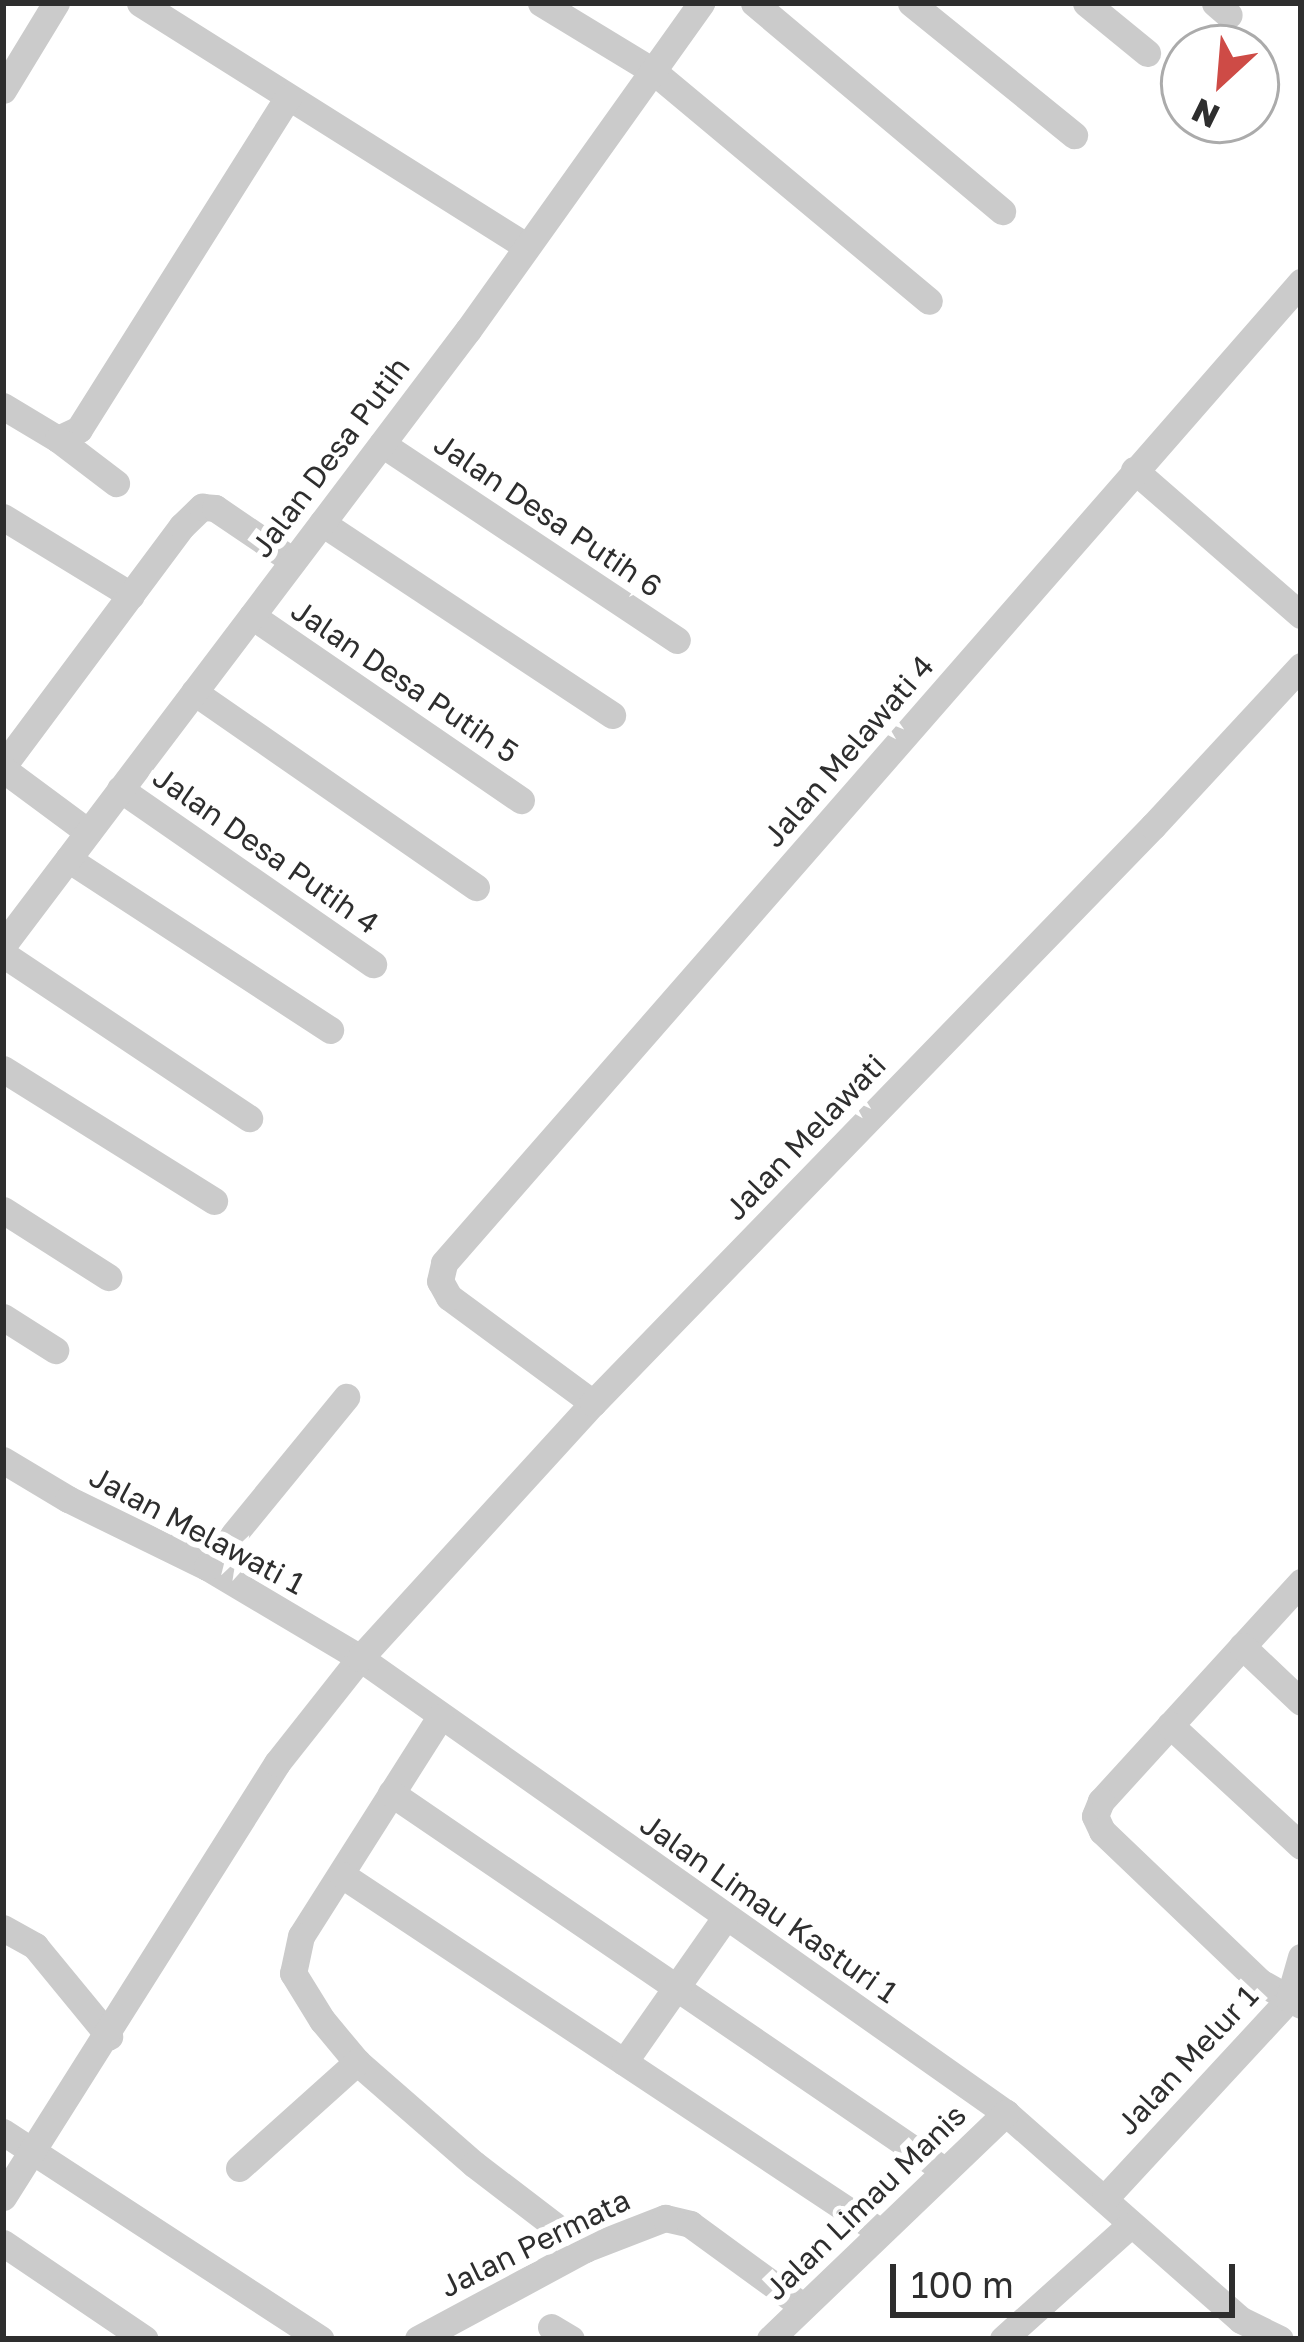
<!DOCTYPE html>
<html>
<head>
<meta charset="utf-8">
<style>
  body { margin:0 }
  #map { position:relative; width:1304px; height:2342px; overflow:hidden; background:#fff; font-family:"Golos Text",sans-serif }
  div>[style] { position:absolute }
  .minor>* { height:27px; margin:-13.5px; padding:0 13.5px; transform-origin:13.5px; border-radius:13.5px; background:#cbcbcb }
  span { translate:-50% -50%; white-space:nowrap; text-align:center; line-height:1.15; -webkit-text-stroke:12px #fff; paint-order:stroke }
  .street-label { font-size:30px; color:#2e2e2e }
  .frame { position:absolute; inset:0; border:6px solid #2e2e2e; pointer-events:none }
  .north { position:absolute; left:1160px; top:24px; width:120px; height:120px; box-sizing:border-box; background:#fff; border:3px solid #ababab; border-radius:50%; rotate:206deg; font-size:33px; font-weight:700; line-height:48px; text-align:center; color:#2e2e2e }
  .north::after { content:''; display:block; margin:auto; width:42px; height:54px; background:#ce4b46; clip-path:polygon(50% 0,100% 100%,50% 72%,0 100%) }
  .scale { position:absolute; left:890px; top:2264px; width:345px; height:54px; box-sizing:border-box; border:6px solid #2e2e2e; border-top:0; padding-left:15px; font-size:36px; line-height:42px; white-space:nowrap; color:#2e2e2e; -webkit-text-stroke:9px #fff; paint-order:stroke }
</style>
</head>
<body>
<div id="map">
  <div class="minor">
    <i style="left:140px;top:3px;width:457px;rotate:32.2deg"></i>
    <i style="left:541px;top:3px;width:131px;rotate:31.3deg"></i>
    <i style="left:653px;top:71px;width:359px;rotate:39.8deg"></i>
    <i style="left:754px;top:3px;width:324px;rotate:40deg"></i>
    <i style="left:911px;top:3px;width:210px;rotate:39deg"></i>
    <i style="left:1086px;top:3px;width:79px;rotate:39.3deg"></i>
    <i style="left:1215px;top:3px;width:18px;rotate:41deg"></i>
    <i style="left:3px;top:90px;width:102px;rotate:-58.7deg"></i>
    <i style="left:3px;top:406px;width:64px;rotate:31deg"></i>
    <i style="left:58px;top:439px;width:23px;rotate:-25deg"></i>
    <i style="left:79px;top:429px;width:392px;rotate:-57.8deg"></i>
    <i style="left:58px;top:439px;width:73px;rotate:37.2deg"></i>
    <i style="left:382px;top:444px;width:354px;rotate:33.6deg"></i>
    <i style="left:1134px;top:470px;width:221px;rotate:41deg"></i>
    <i style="left:3px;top:517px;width:150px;rotate:31.4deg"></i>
    <i style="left:322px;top:523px;width:348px;rotate:33.5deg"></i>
    <i style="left:252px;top:616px;width:326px;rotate:34.4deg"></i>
    <i style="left:194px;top:692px;width:343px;rotate:34.7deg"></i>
    <i style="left:3px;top:766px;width:299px;rotate:-53.3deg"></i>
    <i style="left:182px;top:526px;width:28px;rotate:-44deg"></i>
    <i style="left:202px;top:507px;width:13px;rotate:4deg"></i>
    <i style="left:215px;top:508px;width:94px;rotate:34.2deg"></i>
    <i style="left:3px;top:769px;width:106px;rotate:36.5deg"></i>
    <i style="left:120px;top:789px;width:308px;rotate:34.7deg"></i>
    <i style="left:68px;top:859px;width:313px;rotate:33.1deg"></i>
    <i style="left:3px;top:945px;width:771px;rotate:-52.91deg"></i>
    <i style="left:468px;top:330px;width:402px;rotate:-54.5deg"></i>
    <i style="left:3px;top:954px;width:296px;rotate:33.7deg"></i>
    <i style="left:3px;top:1069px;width:249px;rotate:32deg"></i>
    <i style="left:3px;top:1210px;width:125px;rotate:32.5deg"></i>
    <i style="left:3px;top:1317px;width:62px;rotate:32.4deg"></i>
    <i style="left:593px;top:1403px;width:179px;rotate:-143.6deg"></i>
    <i style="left:449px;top:1297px;width:18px;rotate:-119deg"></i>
    <i style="left:440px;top:1281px;width:18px;rotate:-77deg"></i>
    <i style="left:444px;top:1263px;width:1303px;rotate:-48.86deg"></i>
    <i style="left:3px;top:1460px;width:76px;rotate:31deg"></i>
    <i style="left:68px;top:1499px;width:155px;rotate:26.1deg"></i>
    <i style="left:207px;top:1567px;width:178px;rotate:30.7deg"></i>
    <i style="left:360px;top:1658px;width:790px;rotate:35.16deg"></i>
    <i style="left:1006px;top:2113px;width:313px;rotate:41.4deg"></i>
    <i style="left:1241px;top:2320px;width:43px;rotate:26deg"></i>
    <i style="left:207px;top:1567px;width:220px;rotate:-50.7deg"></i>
    <i style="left:1301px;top:1582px;width:297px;rotate:132.4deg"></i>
    <i style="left:1101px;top:1801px;width:16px;rotate:112deg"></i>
    <i style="left:1095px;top:1816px;width:17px;rotate:65deg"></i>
    <i style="left:1102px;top:1831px;width:219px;rotate:43.7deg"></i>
    <i style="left:1260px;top:1982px;width:47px;rotate:29.3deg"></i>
    <i style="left:1242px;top:1646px;width:81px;rotate:43.5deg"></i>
    <i style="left:440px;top:1717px;width:259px;rotate:122.4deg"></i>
    <i style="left:301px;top:1936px;width:38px;rotate:102deg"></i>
    <i style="left:293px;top:1973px;width:55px;rotate:58.3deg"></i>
    <i style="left:322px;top:2020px;width:55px;rotate:50.2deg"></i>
    <i style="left:357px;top:2062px;width:155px;rotate:41.1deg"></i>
    <i style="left:474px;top:2164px;width:140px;rotate:37.4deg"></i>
    <i style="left:1170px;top:1725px;width:178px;rotate:42.7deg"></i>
    <i style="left:391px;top:1793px;width:669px;rotate:34.28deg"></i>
    <i style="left:342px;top:1875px;width:644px;rotate:33.54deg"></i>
    <i style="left:3px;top:1928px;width:37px;rotate:29deg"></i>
    <i style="left:35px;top:1946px;width:117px;rotate:50.6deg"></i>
    <i style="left:624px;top:2062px;width:174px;rotate:-55deg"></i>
    <i style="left:3px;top:2132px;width:379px;rotate:33.1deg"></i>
    <i style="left:239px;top:2168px;width:159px;rotate:-41.9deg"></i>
    <i style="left:3px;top:2197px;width:513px;rotate:-57.73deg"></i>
    <i style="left:277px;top:1763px;width:134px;rotate:-51.7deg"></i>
    <i style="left:360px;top:1658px;width:345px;rotate:-47.6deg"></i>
    <i style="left:593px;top:1403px;width:804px;rotate:-45.86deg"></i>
    <i style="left:1153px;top:826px;width:218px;rotate:-47.2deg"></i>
    <i style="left:1105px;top:2198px;width:271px;rotate:-47.2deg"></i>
    <i style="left:1289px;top:1999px;width:44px;rotate:-74.1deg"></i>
    <i style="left:3px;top:2243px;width:171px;rotate:34.1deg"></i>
    <i style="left:551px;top:2327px;width:23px;rotate:31deg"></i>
    <i style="left:418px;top:2339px;width:190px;rotate:-28.3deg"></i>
    <i style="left:585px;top:2249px;width:86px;rotate:-21.2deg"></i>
    <i style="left:665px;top:2218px;width:26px;rotate:13deg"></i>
    <i style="left:690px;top:2224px;width:137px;rotate:36.1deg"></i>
    <i style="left:770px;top:2339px;width:327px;rotate:-43.8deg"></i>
    <i style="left:1003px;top:2339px;width:169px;rotate:-41.9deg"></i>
  </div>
  <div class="street-label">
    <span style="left:330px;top:457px;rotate:-53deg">Jalan Desa Putih</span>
    <span style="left:548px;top:515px;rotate:34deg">Jalan Desa Putih 6</span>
    <span style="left:405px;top:681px;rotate:34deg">Jalan Desa Putih 5</span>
    <span style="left:848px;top:751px;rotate:-49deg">Jalan Melawati 4</span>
    <span style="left:266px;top:850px;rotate:35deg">Jalan Desa Putih 4</span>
    <span style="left:805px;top:1137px;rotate:-46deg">Jalan Melawati</span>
    <span style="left:197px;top:1530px;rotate:28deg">Jalan Melawati 1</span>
    <span style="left:769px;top:1908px;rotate:35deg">Jalan Limau Kasturi 1</span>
    <span style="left:1187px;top:2060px;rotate:-47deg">Jalan Melur 1</span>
    <span style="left:865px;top:2202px;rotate:-44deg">Jalan Limau Manis</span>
    <span style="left:535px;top:2243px;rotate:-26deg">Jalan Permata</span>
  </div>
  <div class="frame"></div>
  <div class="north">N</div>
  <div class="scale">100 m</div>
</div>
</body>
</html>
